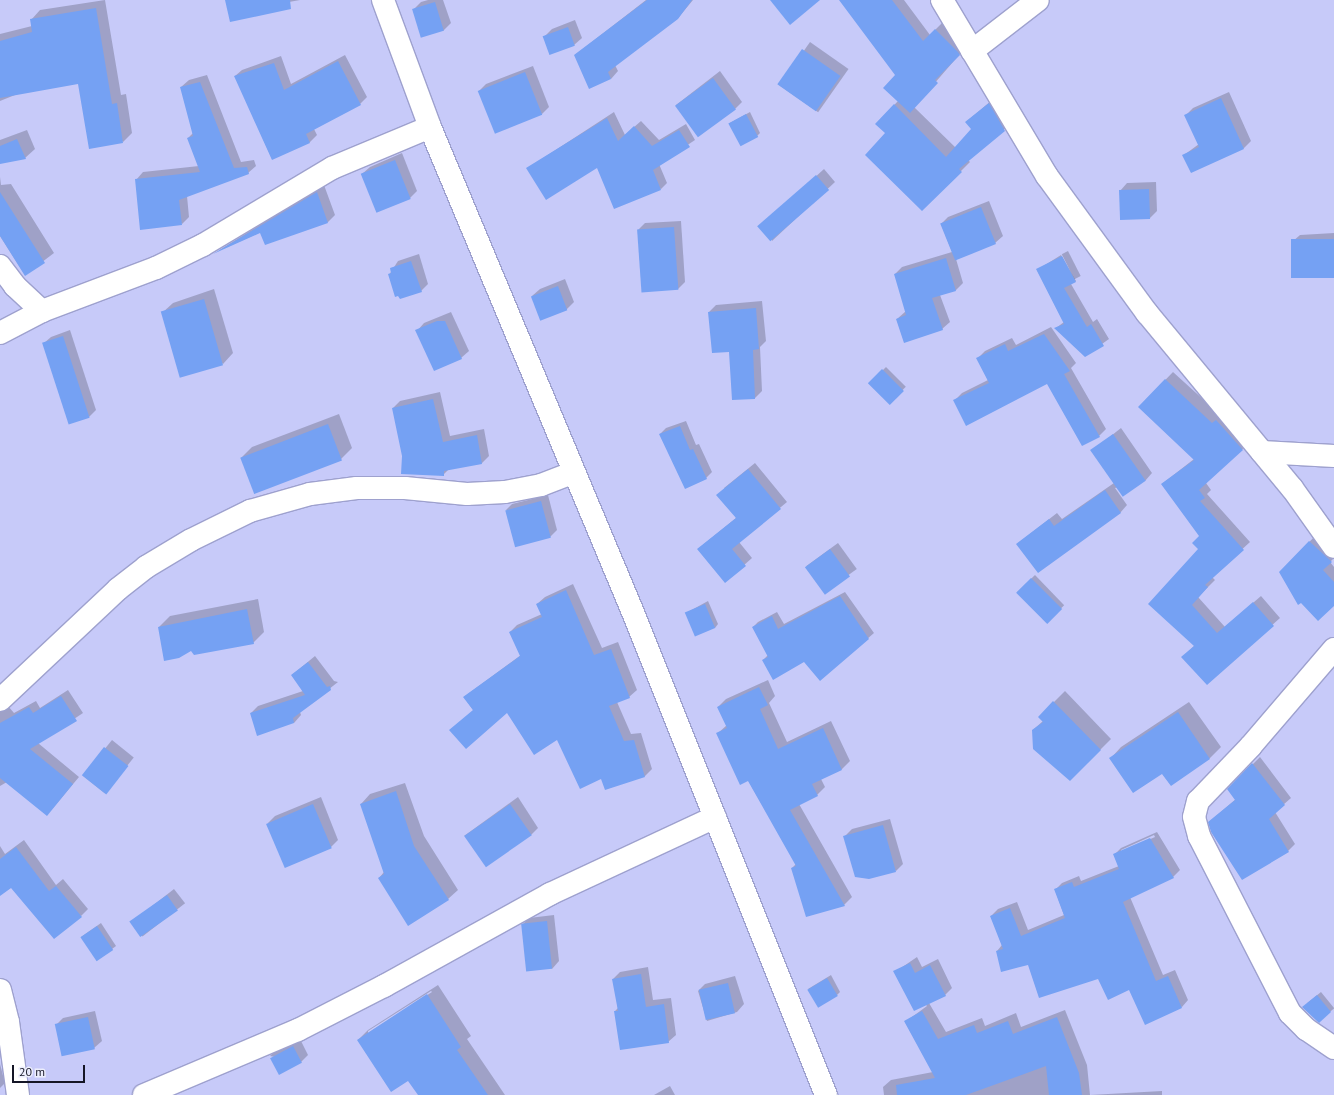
<!DOCTYPE html>
<html>
<head>
<meta charset="utf-8">
<style>
  body { margin:0 }
  #map { position:relative; width:1334px; height:1095px; overflow:hidden; background:#c7caf9; font-family:"PT Sans",sans-serif }
  div>[style] { position:absolute }
  .shadow>* { inset:0; background:#0003; transform-origin:0 0 }
  .building>* { inset:0; background:#75a1f3; transform-origin:0 0 }
  .roads { filter:drop-shadow(1px 0 #9ea1ce) drop-shadow(-1px 0 #9ea1ce) drop-shadow(0 1px #9ea1ce) drop-shadow(0 -1px #9ea1ce) }
  .minor>* { height:22px; margin:-11px; padding:0 11px; transform-origin:11px; border-radius:11px; background:#fff }
  .secondary>* { height:22px; margin:-11px; padding:0 11px; transform-origin:11px; border-radius:11px; background:#fff }
  span { translate:-50% -50%; white-space:nowrap; text-align:center; line-height:1.15; -webkit-text-stroke:4px #eceefc; paint-order:stroke }
  .scale { position:absolute; left:12px; top:1065px; width:73px; height:18px; box-sizing:border-box; border:2px solid #151626; border-top:0; padding-left:5px; font-size:12px; line-height:14px; white-space:nowrap; color:#151626; -webkit-text-stroke:3px #eceefc; paint-order:stroke }
</style>
</head>
<body>
<div id="map">
  <div class="shadow">
    <i style="clip-path:polygon(105px 0,121px 95px,126px 94px,132px 133px,123px 142px,79px 83px,20px 93px,0 101px,0 34px,32px 26px,31px 20px,40px 10px)"></i>
    <i style="clip-path:polygon(226px 0,300px 0,267px 6px)"></i>
    <i style="clip-path:polygon(428px 0,443px 0,451px 23px,443px 31px,414px 9px,421px 2px)"></i>
    <i style="clip-path:polygon(646px 0,693px 0,678px 18px,615px 65px,618px 71px,611px 79px,575px 55px)"></i>
    <i style="clip-path:polygon(841px 0,904px 0,930px 35px,942px 23px,966px 47px,914px 107px,956px 148px,973px 129px,966px 122px,998px 95px,1014px 121px,968px 160px,970px 162px,922px 210px,887px 133px,876px 124px,898px 101px,897px 75px)"></i>
    <i style="clip-path:polygon(575px 20px,582px 38px,574px 45px,545px 36px,552px 29px)"></i>
    <i style="left:810px;top:42px;width:47px;height:53px;rotate:35deg"></i>
    <i style="clip-path:polygon(345px 55px,367px 97px,360px 104px,314px 129px,317px 135px,310px 142px,272px 159px,235px 76px,242px 70px,281px 56px,291px 84px)"></i>
    <i style="clip-path:polygon(533px 66px,549px 107px,542px 114px,479px 91px,486px 84px)"></i>
    <i style="clip-path:polygon(720px 71px,742px 102px,735px 109px,676px 105px)"></i>
    <i style="clip-path:polygon(207px 75px,241px 162px,254px 160px,256px 166px,248px 173px,187px 196px,189px 217px,182px 224px,136px 180px,143px 172px,199px 166px,188px 138px,193px 133px,181px 87px,189px 80px)"></i>
    <i style="clip-path:polygon(1229px 92px,1251px 141px,1244px 148px,1191px 172px,1184px 155px,1199px 144px,1186px 115px,1193px 108px)"></i>
    <i style="clip-path:polygon(614px 112px,625px 135px,641px 121px,659px 140px,686px 124px,695px 140px,659px 164px,667px 183px,661px 189px,598px 166px,528px 168px)"></i>
    <i style="clip-path:polygon(750px 112px,760px 133px,757px 136px,730px 123px)"></i>
    <i style="clip-path:polygon(27px 130px,35px 149px,25px 158px,0 163px,0 140px)"></i>
    <i style="clip-path:polygon(402px 153px,417px 191px,410px 198px,362px 174px,370px 167px)"></i>
    <i style="clip-path:polygon(824px 169px,835px 182px,772px 241px,767px 221px)"></i>
    <i style="clip-path:polygon(0 177px,1px 185px,11px 184px,54px 253px,25px 275px,0 236px)"></i>
    <i style="clip-path:polygon(1156px 182px,1157px 211px,1150px 218px,1120px 191px,1127px 183px)"></i>
    <i style="clip-path:polygon(324px 185px,335px 215px,328px 222px,261px 232px,218px 251px)"></i>
    <i style="clip-path:polygon(989px 201px,1003px 236px,995px 243px,956px 259px,963px 283px,956px 290px,940px 295px,950px 322px,942px 329px,897px 319px,906px 311px,895px 274px,902px 267px,952px 252px,941px 224px,948px 217px)"></i>
    <i style="clip-path:polygon(681px 221px,685px 282px,678px 289px,638px 230px,645px 223px)"></i>
    <i style="clip-path:polygon(1334px 233px,1334px 277px,1292px 242px,1300px 235px)"></i>
    <i style="left:1068px;top:251px;width:28px;height:7px;rotate:63deg"></i>
    <i style="clip-path:polygon(419px 254px,428px 284px,421px 291px,389px 275px,398px 261px)"></i>
    <i style="clip-path:polygon(1061px 255px,1076px 281px,1071px 284px,1093px 322px,1097px 319px,1109px 339px,1085px 356px,1056px 328px,1064px 322px,1037px 270px)"></i>
    <i style="clip-path:polygon(565px 279px,574px 302px,567px 309px,541px 319px,532px 296px,540px 289px)"></i>
    <i style="clip-path:polygon(214px 289px,233px 353px,223px 364px,162px 313px,173px 303px)"></i>
    <i style="clip-path:polygon(762px 301px,766px 341px,760px 347px,762px 391px,755px 398px,733px 399px,730px 351px,709px 312px,716px 305px)"></i>
    <i style="clip-path:polygon(451px 312px,469px 351px,461px 358px,417px 331px,424px 323px)"></i>
    <i style="clip-path:polygon(1051px 327px,1076px 363px,1071px 368px,1106px 429px,1099px 436px,1047px 382px,955px 400px,962px 393px,988px 380px,978px 358px,985px 351px,1012px 338px,1016px 345px)"></i>
    <i style="clip-path:polygon(70px 330px,96px 410px,89px 417px,43px 344px,51px 337px)"></i>
    <i style="left:886px;top:367px;width:28px;height:23px;rotate:45deg"></i>
    <i style="clip-path:polygon(1173px 372px,1250px 442px,1206px 483px,1211px 490px,1207px 494px,1250px 542px,1212px 577px,1215px 580px,1198px 597px,1225px 627px,1261px 596px,1280px 618px,1207px 684px,1190px 650px,1195px 645px,1150px 604px,1200px 549px,1200px 536px,1162px 484px,1194px 459px,1139px 407px)"></i>
    <i style="clip-path:polygon(440px 392px,450px 436px,484px 429px,489px 456px,482px 463px,449px 469px,443px 475px,403px 456px,393px 408px,400px 401px)"></i>
    <i style="clip-path:polygon(339px 414px,352px 448px,341px 459px,241px 458px,252px 447px)"></i>
    <i style="clip-path:polygon(686px 421px,696px 445px,699px 444px,712px 472px,706px 478px,660px 434px,666px 428px)"></i>
    <i style="clip-path:polygon(1121px 428px,1152px 473px,1145px 481px,1115px 488px,1127px 505px,1120px 513px,1017px 544px,1057px 513px,1062px 519px,1114px 483px,1092px 451px)"></i>
    <i style="clip-path:polygon(755px 463px,787px 502px,739px 542px,752px 558px,725px 582px,698px 549px,736px 518px,724px 488px)"></i>
    <i style="clip-path:polygon(548px 495px,557px 530px,550px 537px,506px 510px,512px 504px)"></i>
    <i style="clip-path:polygon(1317px 534px,1334px 550px,1334px 558px,1330px 562px,1334px 567px,1334px 604px,1280px 572px)"></i>
    <i style="left:838px;top:543px;width:32px;height:39px;rotate:54deg"></i>
    <i style="left:1035px;top:575px;width:42px;height:25px;rotate:46deg"></i>
    <i style="clip-path:polygon(573px 584px,602px 648px,618px 642px,637px 690px,629px 697px,617px 702px,631px 734px,641px 733px,652px 769px,645px 776px,606px 789px,602px 777px,557px 738px,507px 712px,473px 710px,464px 697px,521px 655px,510px 632px,517px 625px,542px 614px,537px 604px,545px 597px)"></i>
    <i style="clip-path:polygon(845px 592px,874px 633px,821px 679px,804px 661px,763px 660px,768px 655px,753px 627px,758px 622px,777px 612px,784px 624px)"></i>
    <i style="clip-path:polygon(258px 599px,264px 632px,253px 643px,191px 650px,159px 627px,170px 616px)"></i>
    <i style="clip-path:polygon(708px 601px,718px 624px,715px 628px,686px 613px)"></i>
    <i style="clip-path:polygon(315px 656px,334px 681px,338px 682px,300px 712px,301px 715px,294px 723px,251px 713px,258px 706px,303px 691px,292px 675px)"></i>
    <i style="clip-path:polygon(768px 680px,775px 696px,769px 703px,787px 742px,831px 721px,850px 761px,842px 769px,821px 779px,825px 787px,817px 795px,799px 804px,852px 897px,844px 905px,807px 916px,792px 868px,796px 864px,748px 780px,717px 734px,727px 725px,718px 707px,726px 699px)"></i>
    <i style="clip-path:polygon(68px 690px,83px 713px,38px 743px,79px 777px,53px 808px,7px 782px,0 786px,0 711px,8px 706px,14px 713px,36px 701px,40px 708px)"></i>
    <i style="clip-path:polygon(1065px 691px,1111px 739px,1070px 780px,1033px 730px,1043px 721px,1039px 717px)"></i>
    <i style="clip-path:polygon(1189px 702px,1221px 747px,1210px 758px,1171px 785px,1162px 773px,1111px 758px,1121px 747px)"></i>
    <i style="left:112px;top:740px;width:28px;height:46px;rotate:39deg"></i>
    <i style="clip-path:polygon(1260px 757px,1291px 798px,1275px 812px,1295px 844px,1288px 851px,1209px 822px,1236px 799px,1228px 789px)"></i>
    <i style="clip-path:polygon(405px 783px,424px 836px,458px 890px,448px 899px,379px 878px,384px 872px,361px 804px,370px 794px)"></i>
    <i style="clip-path:polygon(321px 797px,338px 840px,331px 847px,268px 823px,275px 816px)"></i>
    <i style="clip-path:polygon(518px 797px,538px 828px,531px 835px,464px 836px)"></i>
    <i style="clip-path:polygon(890px 819px,903px 864px,896px 871px,845px 836px,852px 829px)"></i>
    <i style="clip-path:polygon(evenodd,1157px 832px,1180px 870px,1173px 877px,1130px 897px,1163px 975px,1175px 970px,1188px 1000px,1182px 1007px,1099px 978px,1029px 964px,997px 951px,1002px 945px,991px 916px,998px 909px,1017px 902px,1028px 930px,1064px 915px,1055px 890px,1062px 883px,1079px 876px,1081px 881px,1119px 866px,1114px 855px,1121px 848px,1157px 832px,1154px 835px,1155px 837px,1121px 852px,1121px 850px,1154px 835px)"></i>
    <i style="clip-path:polygon(24px 840px,56px 885px,63px 879px,88px 909px,81px 916px,12px 887px,0 895px,0 846px,5px 854px)"></i>
    <i style="left:174px;top:889px;width:18px;height:54px;rotate:52deg"></i>
    <i style="clip-path:polygon(554px 915px,559px 961px,552px 969px,522px 925px,529px 918px)"></i>
    <i style="clip-path:polygon(101px 923px,116px 946px,112px 949px,81px 937px)"></i>
    <i style="clip-path:polygon(917px 957px,922px 967px,938px 959px,952px 988px,945px 995px,929px 1003px,946px 1032px,982px 1018px,985px 1026px,1016px 1013px,1021px 1027px,1065px 1010px,1087px 1065px,1090px 1095px,1162px 1091px,1162px 1095px,884px 1095px,883px 1087px,891px 1080px,933px 1072px,905px 1022px,927px 1006px,895px 972px)"></i>
    <i style="clip-path:polygon(648px 967px,653px 1000px,671px 998px,676px 1035px,668px 1042px,615px 1011px,618px 1008px,613px 979px,620px 972px)"></i>
    <i style="clip-path:polygon(831px 975px,840px 992px,837px 995px,808px 989px)"></i>
    <i style="clip-path:polygon(735px 976px,744px 1004px,737px 1012px,707px 1021px,698px 991px,705px 984px)"></i>
    <i style="clip-path:polygon(evenodd,438px 985px,471px 1036px,467px 1039px,505px 1095px,419px 1095px,409px 1079px,358px 1040px,368px 1030px,438px 985px,431px 991px,432px 992px,368px 1033px,368px 1031px,431px 991px)"></i>
    <i style="left:1321px;top:992px;width:21px;height:18px;rotate:51deg"></i>
    <i style="clip-path:polygon(95px 1011px,102px 1041px,94px 1048px,56px 1025px,63px 1018px)"></i>
    <i style="clip-path:polygon(300px 1039px,308px 1055px,301px 1062px,270px 1056px,277px 1049px)"></i>
    <i style="clip-path:polygon(0 1064px,5px 1083px,0 1088px)"></i>
    <i style="clip-path:polygon(670px 1086px,675px 1095px,654px 1095px)"></i>
  </div>
  <div class="building">
    <i style="clip-path:polygon(225px 0,290px 0,291px 9px,230px 22px)"></i>
    <i style="clip-path:polygon(647px 0,692px 0,678px 19px,608px 72px,611px 79px,589px 89px,574px 55px)"></i>
    <i style="clip-path:polygon(770px 0,820px 0,790px 25px)"></i>
    <i style="clip-path:polygon(839px 0,892px 0,923px 41px,935px 29px,958px 52px,960px 55px,935px 80px,938px 83px,910px 113px,883px 88px,895px 75px)"></i>
    <i style="left:435px;top:2px;width:30px;height:24px;rotate:73deg"></i>
    <i style="clip-path:polygon(96px 8px,112px 104px,117px 103px,123px 143px,89px 149px,78px 84px,0 98px,0 41px,32px 32px,30px 19px)"></i>
    <i style="left:568px;top:27px;width:20px;height:27px;rotate:70deg"></i>
    <i style="left:802px;top:49px;width:47px;height:43px;rotate:35deg"></i>
    <i style="clip-path:polygon(338px 61px,361px 105px,306px 134px,310px 143px,272px 160px,234px 76px,274px 63px,284px 90px)"></i>
    <i style="left:525px;top:72px;width:46px;height:51px;rotate:68deg"></i>
    <i style="left:713px;top:78px;width:39px;height:47px;rotate:54deg"></i>
    <i style="clip-path:polygon(200px 82px,234px 168px,247px 167px,249px 174px,179px 200px,182px 225px,140px 230px,135px 179px,200px 172px,187px 138px,193px 136px,180px 87px)"></i>
    <i style="clip-path:polygon(1221px 98px,1244px 149px,1191px 173px,1182px 155px,1199px 147px,1184px 115px)"></i>
    <i style="clip-path:polygon(989px 103px,1005px 131px,959px 169px,962px 172px,922px 211px,865px 155px,885px 133px,875px 124px,894px 104px,946px 157px,971px 129px,965px 122px)"></i>
    <i style="left:746px;top:114px;width:26px;height:20px;rotate:62deg"></i>
    <i style="clip-path:polygon(607px 118px,618px 141px,634px 126px,652px 146px,679px 130px,690px 147px,653px 170px,661px 190px,614px 209px,597px 168px,546px 200px,526px 168px)"></i>
    <i style="clip-path:polygon(17px 139px,26px 159px,0 164px,0 146px)"></i>
    <i style="left:395px;top:160px;width:42px;height:37px;rotate:68deg"></i>
    <i style="left:816px;top:175px;width:20px;height:78px;rotate:49deg"></i>
    <i style="left:1149px;top:189px;width:30px;height:30px;rotate:88deg"></i>
    <i style="clip-path:polygon(0 192px,45px 263px,25px 276px,0 236px)"></i>
    <i style="clip-path:polygon(317px 192px,328px 223px,265px 245px,260px 233px,213px 254px)"></i>
    <i style="left:981px;top:207px;width:40px;height:44px;rotate:68deg"></i>
    <i style="left:674px;top:227px;width:63px;height:37px;rotate:86deg"></i>
    <i style="left:1334px;top:239px;width:39px;height:43px;rotate:90deg"></i>
    <i style="clip-path:polygon(1062px 256px,1076px 282px,1064px 288px,1087px 327px,1091px 324px,1104px 346px,1085px 357px,1054px 328px,1064px 324px,1036px 269px)"></i>
    <i style="clip-path:polygon(946px 258px,956px 291px,932px 298px,943px 330px,904px 343px,896px 319px,906px 315px,894px 274px)"></i>
    <i style="clip-path:polygon(411px 261px,422px 292px,400px 299px,398px 296px,395px 297px,388px 274px,391px 273px,390px 268px)"></i>
    <i style="left:558px;top:286px;width:26px;height:29px;rotate:69deg"></i>
    <i style="left:204px;top:299px;width:69px;height:45px;rotate:74deg"></i>
    <i style="clip-path:polygon(756px 308px,759px 349px,753px 350px,755px 399px,732px 400px,729px 352px,712px 353px,708px 312px)"></i>
    <i style="clip-path:polygon(437px 321px,445px 321px,462px 359px,434px 371px,415px 330px)"></i>
    <i style="clip-path:polygon(1044px 334px,1070px 371px,1064px 374px,1100px 437px,1082px 446px,1047px 384px,966px 426px,953px 400px,989px 383px,976px 358px,1005px 344px,1008px 351px)"></i>
    <i style="left:63px;top:336px;width:86px;height:22px;rotate:72deg"></i>
    <i style="left:882px;top:369px;width:31px;height:20px;rotate:45deg"></i>
    <i style="clip-path:polygon(1165px 379px,1212px 423px,1216px 420px,1243px 450px,1199px 490px,1205px 498px,1200px 501px,1244px 550px,1205px 585px,1208px 587px,1192px 605px,1217px 633px,1253px 602px,1274px 626px,1207px 685px,1181px 657px,1194px 646px,1148px 604px,1198px 549px,1192px 543px,1199px 536px,1161px 484px,1194px 460px,1138px 407px)"></i>
    <i style="clip-path:polygon(433px 399px,443px 442px,477px 435px,482px 464px,444px 471px,444px 476px,401px 474px,402px 456px,392px 408px)"></i>
    <i style="left:328px;top:424px;width:39px;height:94px;rotate:69deg"></i>
    <i style="clip-path:polygon(680px 426px,690px 450px,693px 449px,707px 479px,685px 489px,659px 434px)"></i>
    <i style="left:1113px;top:434px;width:57px;height:28px;rotate:55deg"></i>
    <i style="clip-path:polygon(748px 469px,781px 509px,732px 549px,746px 566px,725px 583px,697px 549px,736px 518px,716px 495px)"></i>
    <i style="clip-path:polygon(1105px 490px,1121px 513px,1038px 573px,1016px 544px,1049px 519px,1054px 526px)"></i>
    <i style="left:541px;top:501px;width:38px;height:37px;rotate:75deg"></i>
    <i style="clip-path:polygon(1309px 541px,1332px 562px,1323px 570px,1334px 582px,1334px 606px,1318px 621px,1301px 603px,1298px 605px,1279px 572px)"></i>
    <i style="left:830px;top:549px;width:34px;height:31px;rotate:54deg"></i>
    <i style="left:1031px;top:578px;width:44px;height:21px;rotate:45deg"></i>
    <i style="clip-path:polygon(566px 590px,594px 655px,611px 649px,630px 698px,609px 706px,624px 741px,634px 740px,645px 777px,605px 790px,601px 779px,580px 789px,557px 740px,534px 755px,507px 713px,466px 749px,449px 730px,473px 710px,463px 697px,520px 656px,509px 632px,542px 617px,536px 604px)"></i>
    <i style="clip-path:polygon(840px 596px,869px 639px,820px 681px,804px 662px,773px 680px,762px 660px,768px 657px,752px 627px,772px 616px,778px 629px)"></i>
    <i style="left:705px;top:604px;width:26px;height:22px;rotate:67deg"></i>
    <i style="clip-path:polygon(247px 609px,254px 644px,194px 655px,191px 651px,179px 658px,164px 661px,158px 627px)"></i>
    <i style="clip-path:polygon(308px 662px,327px 687px,330px 686px,331px 690px,293px 718px,294px 723px,257px 736px,250px 713px,305px 695px,291px 675px)"></i>
    <i style="clip-path:polygon(759px 687px,768px 705px,760px 709px,778px 749px,823px 728px,842px 770px,812px 784px,818px 796px,790px 810px,845px 906px,806px 917px,791px 868px,796px 866px,748px 781px,740px 785px,716px 733px,727px 728px,717px 707px)"></i>
    <i style="clip-path:polygon(61px 696px,77px 721px,30px 749px,73px 784px,47px 816px,0 778px,0 723px,29px 707px,33px 713px)"></i>
    <i style="clip-path:polygon(1053px 701px,1101px 750px,1070px 781px,1033px 749px,1032px 730px,1043px 722px,1038px 717px)"></i>
    <i style="clip-path:polygon(1178px 712px,1210px 759px,1171px 786px,1162px 774px,1133px 793px,1109px 758px)"></i>
    <i style="left:104px;top:747px;width:31px;height:36px;rotate:38deg"></i>
    <i style="clip-path:polygon(1252px 763px,1285px 805px,1269px 819px,1289px 852px,1242px 880px,1211px 832px,1208px 822px,1235px 800px,1227px 789px)"></i>
    <i style="clip-path:polygon(396px 791px,414px 846px,449px 900px,408px 926px,378px 878px,384px 874px,360px 804px)"></i>
    <i style="left:313px;top:804px;width:48px;height:51px;rotate:67deg"></i>
    <i style="left:510px;top:804px;width:38px;height:56px;rotate:55deg"></i>
    <i style="clip-path:polygon(883px 825px,896px 872px,869px 879px,855px 877px,843px 836px)"></i>
    <i style="clip-path:polygon(1150px 838px,1174px 878px,1123px 902px,1156px 981px,1168px 976px,1182px 1008px,1145px 1025px,1129px 990px,1108px 1000px,1098px 979px,1039px 998px,1028px 965px,1001px 972px,996px 951px,1003px 949px,990px 916px,1010px 908px,1021px 936px,1065px 918px,1054px 889px,1072px 882px,1074px 887px,1119px 869px,1113px 854px)"></i>
    <i style="clip-path:polygon(16px 847px,49px 891px,56px 886px,82px 917px,54px 939px,11px 888px,0 896px,0 859px)"></i>
    <i style="left:167px;top:895px;width:19px;height:46px;rotate:55deg"></i>
    <i style="left:547px;top:921px;width:48px;height:26px;rotate:84deg"></i>
    <i style="left:97px;top:926px;width:29px;height:20px;rotate:56deg"></i>
    <i style="clip-path:polygon(910px 963px,915px 973px,930px 965px,946px 996px,914px 1011px,893px 971px)"></i>
    <i style="clip-path:polygon(641px 974px,646px 1007px,664px 1004px,669px 1043px,620px 1050px,614px 1011px,618px 1011px,612px 979px)"></i>
    <i style="left:827px;top:978px;width:21px;height:23px;rotate:59deg"></i>
    <i style="left:728px;top:983px;width:31px;height:30px;rotate:77deg"></i>
    <i style="clip-path:polygon(427px 994px,461px 1047px,457px 1050px,488px 1095px,418px 1095px,408px 1081px,391px 1092px,357px 1040px)"></i>
    <i style="clip-path:polygon(1317px 995px,1331px 1012px,1319px 1023px,1302px 1007px)"></i>
    <i style="clip-path:polygon(922px 1011px,938px 1039px,974px 1025px,977px 1033px,1008px 1021px,1013px 1034px,1057px 1017px,1079px 1073px,1082px 1095px,1049px 1095px,1046px 1066px,966px 1095px,897px 1095px,896px 1085px,935px 1078px,904px 1021px)"></i>
    <i style="left:88px;top:1017px;width:33px;height:34px;rotate:78deg"></i>
    <i style="left:293px;top:1046px;width:19px;height:26px;rotate:62deg"></i>
  </div>
  <div class="roads">
    <div class="minor">
      <i style="left:942px;top:0;width:205px;rotate:59.2deg"></i>
      <i style="left:1047px;top:176px;width:170px;rotate:53.9deg"></i>
      <i style="left:1147px;top:313px;width:227px;rotate:50.4deg"></i>
      <i style="left:1292px;top:488px;width:72px;rotate:54.6deg"></i>
      <i style="left:972px;top:51px;width:83px;rotate:-37.7deg"></i>
      <i style="left:0;top:266px;width:25px;rotate:53deg"></i>
      <i style="left:15px;top:286px;width:37px;rotate:43deg"></i>
      <i style="left:0;top:333px;width:47px;rotate:-27.6deg"></i>
      <i style="left:42px;top:311px;width:122px;rotate:-20.7deg"></i>
      <i style="left:156px;top:268px;width:52px;rotate:-26.1deg"></i>
      <i style="left:203px;top:245px;width:150px;rotate:-30.8deg"></i>
      <i style="left:332px;top:168px;width:106px;rotate:-22.7deg"></i>
      <i style="left:1262px;top:452px;width:72px;rotate:3.2deg"></i>
      <i style="left:1334px;top:649px;width:128px;rotate:130.6deg"></i>
      <i style="left:1251px;top:746px;width:76px;rotate:133.9deg"></i>
      <i style="left:1198px;top:801px;width:16px;rotate:104deg"></i>
      <i style="left:1194px;top:817px;width:20px;rotate:75deg"></i>
      <i style="left:1199px;top:836px;width:199px;rotate:62.8deg"></i>
      <i style="left:1290px;top:1013px;width:23px;rotate:45deg"></i>
      <i style="left:1306px;top:1029px;width:34px;rotate:34deg"></i>
      <i style="left:0;top:700px;width:162px;rotate:-43.2deg"></i>
      <i style="left:118px;top:589px;width:36px;rotate:-38deg"></i>
      <i style="left:146px;top:567px;width:52px;rotate:-31deg"></i>
      <i style="left:191px;top:540px;width:66px;rotate:-26.2deg"></i>
      <i style="left:250px;top:511px;width:62px;rotate:-15.8deg"></i>
      <i style="left:310px;top:494px;width:47px;rotate:-7.3deg"></i>
      <i style="left:357px;top:488px;width:48px"></i>
      <i style="left:405px;top:488px;width:62px;rotate:5.5deg"></i>
      <i style="left:467px;top:494px;width:38px;rotate:-3deg"></i>
      <i style="left:505px;top:492px;width:37px;rotate:-11deg"></i>
      <i style="left:541px;top:485px;width:34px;rotate:-21deg"></i>
      <i style="left:0;top:990px;width:33px;rotate:76deg"></i>
      <i style="left:8px;top:1022px;width:74px;rotate:82.2deg"></i>
      <i style="left:144px;top:1095px;width:167px;rotate:-22.9deg"></i>
      <i style="left:298px;top:1030px;width:97px;rotate:-27.1deg"></i>
      <i style="left:384px;top:986px;width:190px;rotate:-29deg"></i>
      <i style="left:550px;top:894px;width:182px;rotate:-25deg"></i>
    </div>
    <div class="secondary">
      <i style="left:383px;top:0;width:135px;rotate:69.7deg"></i>
      <i style="left:430px;top:127px;width:529px;rotate:67.31deg"></i>
      <i style="left:634px;top:615px;width:517px;rotate:68.2deg"></i>
    </div>
  </div>
  <div class="scale">20 m</div>
</div>
</body>
</html>
